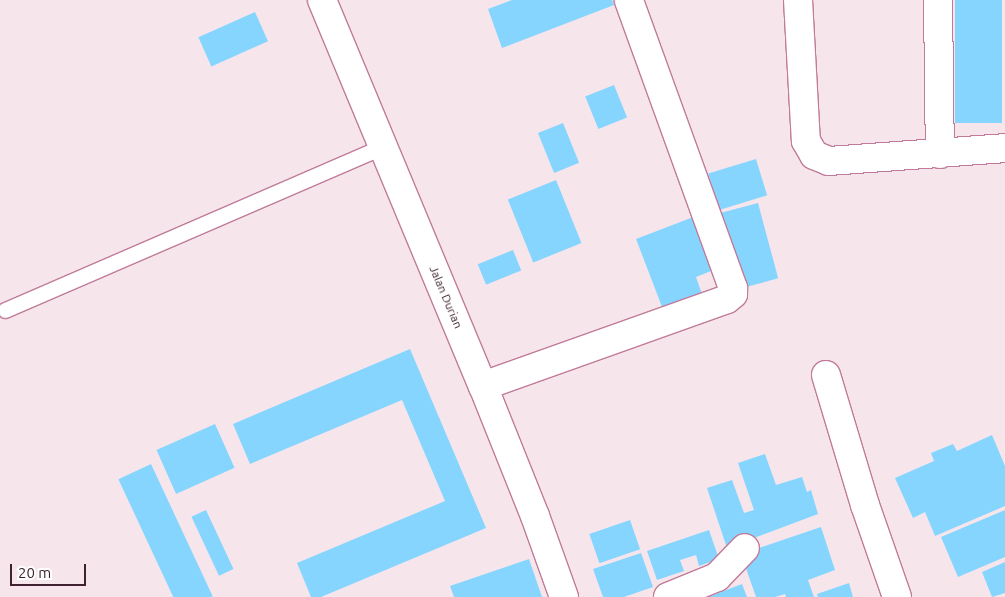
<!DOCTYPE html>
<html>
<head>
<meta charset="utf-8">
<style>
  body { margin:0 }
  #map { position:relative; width:1005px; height:597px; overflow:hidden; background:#f6e6ec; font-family:Ubuntu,sans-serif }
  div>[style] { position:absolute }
  .building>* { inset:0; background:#85d5ff; transform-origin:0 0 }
  .roads { filter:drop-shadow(1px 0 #c17b9a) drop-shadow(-1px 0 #c17b9a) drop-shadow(0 1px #c17b9a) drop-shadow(0 -1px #c17b9a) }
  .service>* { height:15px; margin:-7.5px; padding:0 7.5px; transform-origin:7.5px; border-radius:7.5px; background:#fff }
  .minor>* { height:28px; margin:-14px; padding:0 14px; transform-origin:14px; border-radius:14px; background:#fff }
  .tertiary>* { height:28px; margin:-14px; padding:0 14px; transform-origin:14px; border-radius:14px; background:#fff }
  span { translate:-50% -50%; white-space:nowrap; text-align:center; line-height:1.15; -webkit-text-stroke:5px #fff; paint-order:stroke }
  .street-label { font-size:12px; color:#3e222f }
  .scale { position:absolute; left:10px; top:564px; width:76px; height:22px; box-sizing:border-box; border:2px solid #3e222f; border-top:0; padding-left:6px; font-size:15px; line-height:18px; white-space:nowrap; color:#3e222f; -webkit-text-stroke:4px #fff; paint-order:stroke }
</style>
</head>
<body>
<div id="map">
  <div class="building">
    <i style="clip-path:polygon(512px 0,612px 0,614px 5px,502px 48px,488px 9px)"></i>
    <i style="left:955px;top:0;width:47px;height:123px"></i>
    <i style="left:255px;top:12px;width:32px;height:62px;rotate:66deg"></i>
    <i style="left:614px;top:85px;width:35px;height:31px;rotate:68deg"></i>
    <i style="left:563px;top:123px;width:43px;height:27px;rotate:68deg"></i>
    <i style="left:756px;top:159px;width:38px;height:50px;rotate:73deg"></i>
    <i style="left:556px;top:180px;width:68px;height:52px;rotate:68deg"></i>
    <i style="left:758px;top:203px;width:78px;height:40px;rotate:75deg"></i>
    <i style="clip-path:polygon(696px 216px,716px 269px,696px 277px,703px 297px,664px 312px,636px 239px)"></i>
    <i style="left:513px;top:250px;width:22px;height:38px;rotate:68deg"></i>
    <i style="clip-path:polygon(410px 349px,486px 528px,321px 597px,311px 597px,297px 563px,445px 501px,402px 400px,250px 464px,233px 424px)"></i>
    <i style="left:215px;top:424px;width:48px;height:64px;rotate:66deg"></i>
    <i style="clip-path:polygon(992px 435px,1005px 466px,1005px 506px,935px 536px,925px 512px,913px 518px,895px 478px,934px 461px,931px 453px,953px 444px,957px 451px)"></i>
    <i style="clip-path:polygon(765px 454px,776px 485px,802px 477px,807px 492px,811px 490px,818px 514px,727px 548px,707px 488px,732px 480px,744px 513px,754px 510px,738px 463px)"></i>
    <i style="left:151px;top:464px;width:146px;height:36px;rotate:65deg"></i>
    <i style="left:206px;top:510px;width:65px;height:16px;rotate:65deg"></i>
    <i style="clip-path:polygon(1005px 510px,1005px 557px,958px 577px,941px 537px)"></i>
    <i style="left:630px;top:520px;width:31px;height:43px;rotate:71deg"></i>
    <i style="clip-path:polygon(821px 527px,835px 570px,808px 580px,814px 597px,786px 597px,785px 594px,775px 597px,756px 597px,741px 554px)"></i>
    <i style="clip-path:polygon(709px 530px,719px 559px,699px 566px,696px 555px,680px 560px,684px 571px,657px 580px,647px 551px)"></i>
    <i style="clip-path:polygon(641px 553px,653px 587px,624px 597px,603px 597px,593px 569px)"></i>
    <i style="clip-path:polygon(529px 559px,542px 597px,454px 597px,450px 586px)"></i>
    <i style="clip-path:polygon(1005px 562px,1005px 593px,992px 597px,982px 572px)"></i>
    <i style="clip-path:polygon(849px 583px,853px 597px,818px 597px,817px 594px)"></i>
    <i style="clip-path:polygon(742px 584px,747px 597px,708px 597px)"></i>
  </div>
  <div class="roads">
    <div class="service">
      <i style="left:5px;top:310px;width:413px;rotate:-23.4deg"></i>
    </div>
    <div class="minor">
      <i style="left:798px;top:0;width:141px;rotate:86.8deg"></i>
      <i style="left:806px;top:141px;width:16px;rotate:60deg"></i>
      <i style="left:814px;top:155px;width:16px;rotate:22deg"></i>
      <i style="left:829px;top:161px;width:176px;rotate:-4.2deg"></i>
      <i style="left:938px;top:0;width:154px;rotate:89.3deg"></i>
      <i style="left:826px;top:375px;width:136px;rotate:73.3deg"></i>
      <i style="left:865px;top:505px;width:97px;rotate:70.8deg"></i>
      <i style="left:483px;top:386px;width:259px;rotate:-19.6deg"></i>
      <i style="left:727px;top:299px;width:8px;rotate:-40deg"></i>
      <i style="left:733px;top:294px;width:6px;rotate:-90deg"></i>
      <i style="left:733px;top:288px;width:306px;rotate:-109.9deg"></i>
      <i style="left:668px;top:597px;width:53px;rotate:-22.2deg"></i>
      <i style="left:717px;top:577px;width:40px;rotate:-46deg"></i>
    </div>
    <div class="tertiary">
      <i style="left:322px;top:0;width:418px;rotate:67.4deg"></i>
      <i style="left:483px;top:386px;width:140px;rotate:68.2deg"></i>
      <i style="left:535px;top:516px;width:86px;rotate:70.3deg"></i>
    </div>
  </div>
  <div class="street-label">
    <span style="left:446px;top:297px;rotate:67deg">Jalan Durian</span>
  </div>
  <div class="scale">20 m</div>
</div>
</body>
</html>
